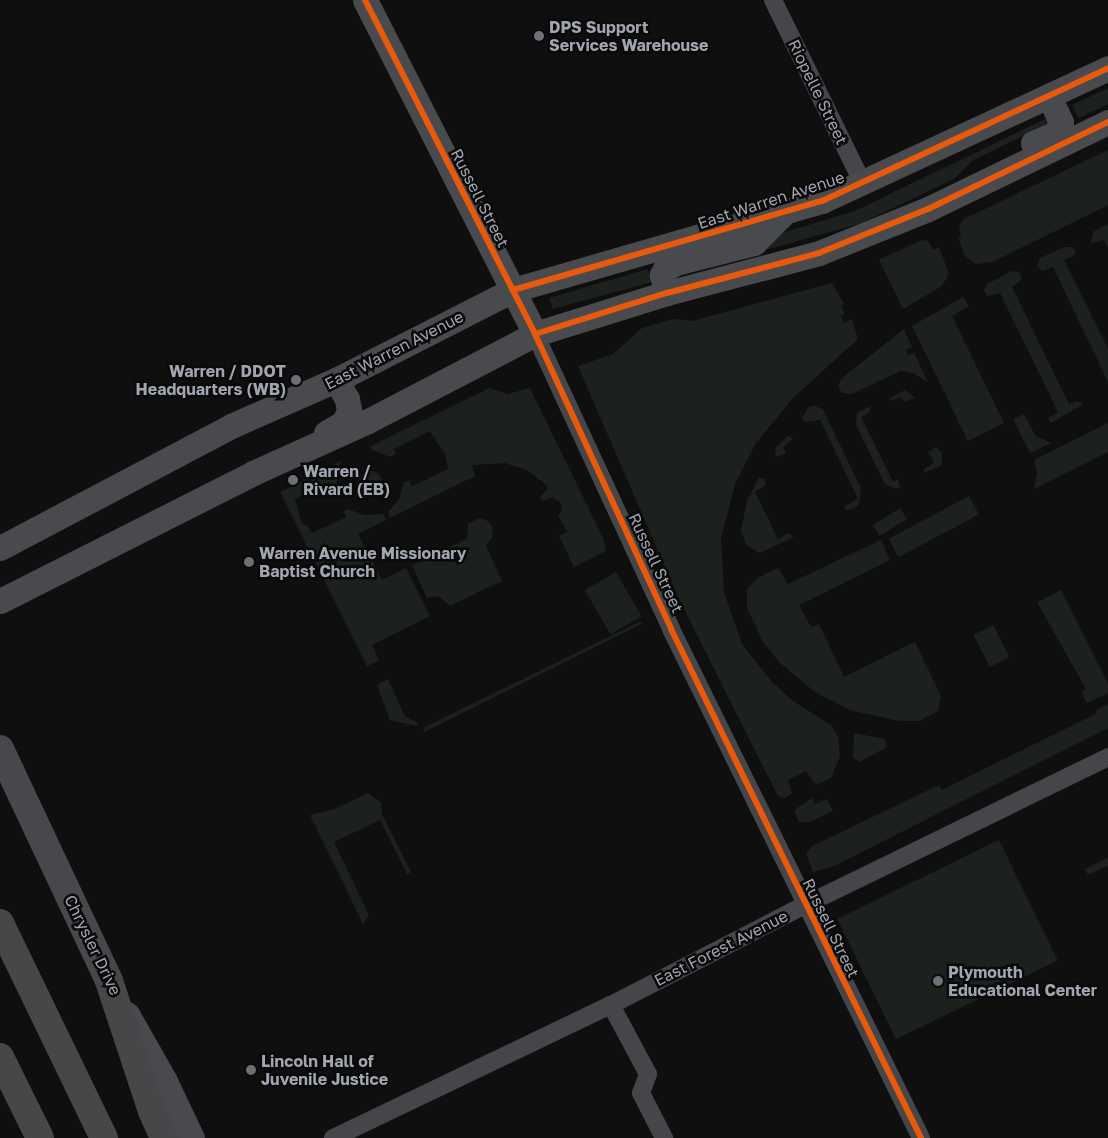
<!DOCTYPE html>
<html>
<head>
<meta charset="utf-8">
<style>
  body { margin:0 }
  #map { position:relative; width:1108px; height:1138px; overflow:hidden; background:#0f0f10; font-family:"Golos Text",sans-serif }
  div>[style] { position:absolute }
  .green>* { inset:0; background:#1c211d; transform-origin:0 0 }
  .round { border-radius:50% }
  .street>* { height:18px; margin:-9px; padding:0 9px; transform-origin:9px; border-radius:9px; background:#454649 }
  .secondary>* { height:25px; margin:-12.5px; padding:0 12.5px; transform-origin:12.5px; border-radius:12.5px; background:#494a4e }
  .primary>* { height:28px; margin:-14px; padding:0 14px; transform-origin:14px; border-radius:14px; background:#47484c }
  .highway>* { height:28px; margin:-14px; padding:0 14px; transform-origin:14px; border-radius:14px; background:#47474a }
  .cycleway>* { height:6px; margin:-3px; padding:0 3px; transform-origin:3px; border-radius:3px; background:#e8590c }
  .dots>* { width:14px; height:14px; translate:-50% -50%; box-sizing:border-box; border:2px solid #0a0a0b; border-radius:50% }
  span { translate:-50% -50%; white-space:nowrap; text-align:center; line-height:1.15; -webkit-text-stroke:5px #0a0a0b; paint-order:stroke }
  .poi-label { font-size:16px; color:#a1a5b0; font-weight:700 }
  .left { translate:0 -50%; text-align:left }
  .right { translate:-100% -50%; text-align:right }
  .street-label { font-size:16px; color:#a1a5b0 }
</style>
</head>
<body>
<div id="map">
  <div class="green">
    <i style="clip-path:polygon(1108px 88px,1108px 104px,1079px 118px,1072px 105px)"></i>
    <i style="clip-path:polygon(1047px 118px,1049px 123px,972px 161px,954px 179px,862px 223px,680px 274px,771px 242px,785px 232px,855px 211px)"></i>
    <i style="clip-path:polygon(1108px 150px,1108px 205px,993px 262px,976px 264px,965px 256px,958px 238px,961px 236px,959px 226px,964px 219px)"></i>
    <i style="clip-path:polygon(1108px 224px,1108px 247px,1104px 240px,1091px 243px,1093px 232px)"></i>
    <i style="clip-path:polygon(921px 240px,928px 241px,933px 250px,939px 247px,949px 274px,942px 286px,903px 309px,879px 260px)"></i>
    <i style="clip-path:polygon(1065px 247px,1072px 247px,1075px 251px,1075px 255px,1064px 260px,1108px 349px,1108px 382px,1053px 267px,1042px 271px,1037px 266px,1040px 258px)"></i>
    <i style="clip-path:polygon(648px 269px,652px 282px,553px 309px,549px 298px)"></i>
    <i style="clip-path:polygon(1012px 271px,1019px 272px,1022px 279px,1012px 287px,1069px 404px,1077px 401px,1084px 404px,1051px 423px,1048px 418px,1058px 412px,1000px 293px,987px 296px,984px 290px,987px 284px)"></i>
    <i style="clip-path:polygon(832px 283px,844px 304px,841px 306px,845px 314px,841px 316px,844px 323px,852px 319px,858px 339px,793px 398px,756px 443px,735px 484px,721px 539px,724px 592px,742px 644px,771px 681px,793px 701px,831px 725px,838px 737px,840px 756px,831px 778px,816px 785px,806px 771px,788px 780px,792px 793px,785px 798px,778px 796px,678px 597px,578px 366px,613px 354px,642px 328px,673px 319px,692px 321px)"></i>
    <i style="clip-path:polygon(963px 297px,969px 306px,952px 316px,1004px 423px,968px 441px,912px 326px)"></i>
    <i style="clip-path:polygon(904px 329px,912px 347px,906px 350px,908px 355px,914px 353px,928px 382px,913px 373px,900px 371px,852px 394px,842px 393px,838px 386px,842px 378px)"></i>
    <i style="clip-path:polygon(489px 388px,508px 394px,530px 388px,604px 540px,606px 551px,574px 567px,559px 536px,567px 532px,558px 515px,562px 511px,561px 503px,553px 497px,543px 501px,540px 497px,548px 488px,545px 484px,527px 470px,505px 463px,472px 465px,475px 476px,390px 518px,388px 512px,399px 500px,404px 482px,409px 480px,412px 486px,448px 469px,445px 454px,430px 431px,394px 449px,396px 454px,390px 457px,370px 449px,371px 446px)"></i>
    <i style="clip-path:polygon(905px 390px,915px 398px,904px 402px,901px 397px,891px 401px,888px 399px)"></i>
    <i style="clip-path:polygon(814px 405px,823px 410px,861px 488px,859px 505px,850px 510px,844px 509px,845px 506px,858px 499px,820px 420px,806px 422px,802px 419px,808px 408px)"></i>
    <i style="clip-path:polygon(871px 406px,870px 412px,861px 417px,893px 482px,898px 479px,900px 488px,896px 489px,885px 484px,856px 425px,857px 413px)"></i>
    <i style="clip-path:polygon(1024px 414px,1035px 435px,1051px 443px,1030px 453px,1013px 419px)"></i>
    <i style="clip-path:polygon(1108px 423px,1108px 452px,1034px 489px,1037px 473px,1034px 460px)"></i>
    <i style="clip-path:polygon(788px 436px,793px 439px,783px 447px,786px 454px,775px 457px,776px 447px)"></i>
    <i style="clip-path:polygon(936px 447px,942px 453px,942px 465px,924px 473px,924px 469px,934px 463px,928px 452px)"></i>
    <i style="clip-path:polygon(341px 461px,336px 486px,332px 487px,329px 482px,295px 499px,302px 524px,307px 525px,312px 533px,346px 517px,344px 511px,348px 509px,364px 515px,383px 514px,386px 520px,358px 534px,382px 580px,406px 568px,430px 616px,372px 645px,379px 660px,367px 666px,280px 492px)"></i>
    <i class="round" style="left:358px;top:471px;width:24px;height:24px"></i>
    <i style="clip-path:polygon(759px 477px,764px 479px,766px 485px,755px 492px,778px 539px,788px 533px,794px 537px,760px 553px,746px 545px,741px 530px,747px 501px)"></i>
    <i style="left:969px;top:496px;width:21px;height:91px;rotate:62deg"></i>
    <i style="left:900px;top:508px;width:13px;height:32px;rotate:58deg"></i>
    <i style="clip-path:polygon(479px 518px,488px 521px,493px 528px,492px 538px,486px 546px,502px 581px,450px 606px,438px 596px,427px 598px,412px 565px,467px 539px,468px 524px)"></i>
    <i style="clip-path:polygon(881px 540px,890px 560px,799px 605px,811px 627px,819px 624px,844px 677px,915px 642px,941px 696px,938px 711px,919px 721px,900px 721px,853px 711px,815px 692px,779px 662px,763px 642px,747px 608px,747px 589px,757px 578px,778px 568px,788px 584px)"></i>
    <i style="left:616px;top:572px;width:51px;height:36px;rotate:60deg"></i>
    <i style="clip-path:polygon(1061px 590px,1108px 683px,1108px 693px,1087px 703px,1081px 692px,1086px 689px,1037px 602px)"></i>
    <i style="clip-path:polygon(639px 622px,643px 623px,424px 732px,423px 728px)"></i>
    <i style="left:993px;top:625px;width:36px;height:22px;rotate:63deg"></i>
    <i style="clip-path:polygon(388px 679px,405px 716px,418px 723px,417px 726px,390px 720px,377px 685px)"></i>
    <i style="clip-path:polygon(1108px 704px,1108px 728px,834px 866px,813px 872px,806px 853px,812px 846px,939px 785px,942px 790px,1097px 713px,1096px 710px)"></i>
    <i style="clip-path:polygon(854px 733px,885px 739px,887px 747px,859px 762px,853px 757px)"></i>
    <i style="clip-path:polygon(368px 793px,381px 803px,382px 814px,411px 872px,407px 874px,380px 820px,334px 842px,369px 915px,363px 924px,310px 815px,332px 810px)"></i>
    <i style="clip-path:polygon(812px 798px,815px 804px,827px 799px,833px 811px,810px 822px,799px 822px,794px 810px)"></i>
    <i style="left:999px;top:840px;width:134px;height:180px;rotate:64deg"></i>
    <i style="clip-path:polygon(1108px 858px,1108px 866px,1088px 875px,1085px 869px)"></i>
  </div>
  <div class="street">
    <i style="left:773px;top:0;width:205px;rotate:63.9deg"></i>
    <i style="left:535px;top:334px;width:325px;rotate:65.2deg"></i>
    <i style="left:671px;top:629px;width:567px;rotate:63.84deg"></i>
    <i style="left:611px;top:1005px;width:78px;rotate:61.8deg"></i>
    <i style="left:648px;top:1074px;width:20px;rotate:110deg"></i>
    <i style="left:641px;top:1093px;width:51px;rotate:62.9deg"></i>
    <i style="left:333px;top:1138px;width:308px;rotate:-25.6deg"></i>
    <i style="left:611px;top:1005px;width:218px;rotate:-27.3deg"></i>
    <i style="left:805px;top:905px;width:337px;rotate:-26deg"></i>
  </div>
  <div class="secondary">
    <i style="left:365px;top:0;width:375px;rotate:63deg"></i>
    <i style="left:1033px;top:143px;width:25px;rotate:-23deg"></i>
    <i style="left:1056px;top:133px;width:12px;rotate:-66deg"></i>
    <i style="left:1061px;top:122px;width:29px;rotate:-115deg"></i>
    <i style="left:667px;top:293px;width:19px;rotate:-106deg"></i>
    <i style="left:662px;top:275px;width:7px;rotate:-63deg"></i>
    <i style="left:665px;top:269px;width:13px;rotate:-29deg"></i>
    <i style="left:676px;top:263px;width:81px;rotate:-14.4deg"></i>
    <i style="left:754px;top:243px;width:40px;rotate:-45deg"></i>
    <i style="left:326px;top:433px;width:21px;rotate:-31deg"></i>
    <i style="left:344px;top:422px;width:13px;rotate:-67deg"></i>
    <i style="left:349px;top:410px;width:11px;rotate:-100deg"></i>
    <i style="left:347px;top:399px;width:22px;rotate:-120deg"></i>
    <i style="left:0;top:548px;width:261px;rotate:-27.8deg"></i>
    <i style="left:231px;top:426px;width:115px;rotate:-23.7deg"></i>
    <i style="left:336px;top:380px;width:199px;rotate:-27deg"></i>
    <i style="left:513px;top:290px;width:322px;rotate:-16.1deg"></i>
    <i style="left:822px;top:201px;width:315px;rotate:-24.9deg"></i>
    <i style="left:0;top:601px;width:284px;rotate:-26.8deg"></i>
    <i style="left:253px;top:473px;width:126px;rotate:-24.3deg"></i>
    <i style="left:368px;top:421px;width:188px;rotate:-27.5deg"></i>
    <i style="left:535px;top:334px;width:138px;rotate:-17.3deg"></i>
    <i style="left:667px;top:293px;width:157px;rotate:-14.7deg"></i>
    <i style="left:819px;top:253px;width:118px;rotate:-22deg"></i>
    <i style="left:928px;top:209px;width:200px;rotate:-25.8deg"></i>
    <i style="left:127px;top:1014px;width:77px;rotate:60.4deg"></i>
    <i style="left:165px;top:1081px;width:63px;rotate:64.7deg"></i>
  </div>
  <div class="primary">
    <i style="left:0;top:749px;width:256px;rotate:64.8deg"></i>
  </div>
  <div class="highway">
    <i style="left:0;top:923px;width:239px;rotate:64.2deg"></i>
    <i style="left:109px;top:981px;width:137px;rotate:71.7deg"></i>
    <i style="left:152px;top:1111px;width:30px;rotate:66deg"></i>
    <i style="left:0;top:1057px;width:90px;rotate:63.7deg"></i>
  </div>
  <div class="cycleway">
    <i style="left:365px;top:0;width:375px;rotate:63deg"></i>
    <i style="left:535px;top:334px;width:325px;rotate:65.2deg"></i>
    <i style="left:671px;top:629px;width:567px;rotate:63.84deg"></i>
    <i style="left:513px;top:290px;width:322px;rotate:-16.1deg"></i>
    <i style="left:822px;top:201px;width:315px;rotate:-24.9deg"></i>
    <i style="left:535px;top:334px;width:138px;rotate:-17.3deg"></i>
    <i style="left:667px;top:293px;width:157px;rotate:-14.7deg"></i>
    <i style="left:819px;top:253px;width:118px;rotate:-22deg"></i>
    <i style="left:928px;top:209px;width:200px;rotate:-25.8deg"></i>
  </div>
  <div class="dots">
    <i style="left:539px;top:36px;background:#6e7078"></i>
    <i style="left:296px;top:380px;background:#6e7078"></i>
    <i style="left:293px;top:480px;background:#6e7078"></i>
    <i style="left:249px;top:562px;background:#6e7078"></i>
    <i style="left:938px;top:981px;background:#6e7078"></i>
    <i style="left:251px;top:1070px;background:#6e7078"></i>
  </div>
  <div class="poi-label">
    <span class="left" style="left:549px;top:36px">DPS Support<br>Services Warehouse</span>
    <span class="right" style="left:286px;top:380px">Warren / DDOT<br>Headquarters (WB)</span>
    <span class="left" style="left:303px;top:480px">Warren /<br>Rivard (EB)</span>
    <span class="left" style="left:259px;top:562px">Warren Avenue Missionary<br>Baptist Church</span>
    <span class="left" style="left:948px;top:981px">Plymouth<br>Educational Center</span>
    <span class="left" style="left:261px;top:1070px">Lincoln Hall of<br>Juvenile Justice</span>
  </div>
  <div class="street-label">
    <span style="left:818px;top:92px;rotate:64deg">Riopelle Street</span>
    <span style="left:480px;top:198px;rotate:63deg">Russell Street</span>
    <span style="left:771px;top:200px;rotate:-18deg">East Warren Avenue</span>
    <span style="left:394px;top:350px;rotate:-27deg">East Warren Avenue</span>
    <span style="left:656px;top:563px;rotate:65deg">Russell Street</span>
    <span style="left:831px;top:928px;rotate:64deg">Russell Street</span>
    <span style="left:93px;top:945px;rotate:64deg">Chrysler Drive</span>
    <span style="left:721px;top:948px;rotate:-27deg">East Forest Avenue</span>
  </div>
</div>
</body>
</html>
